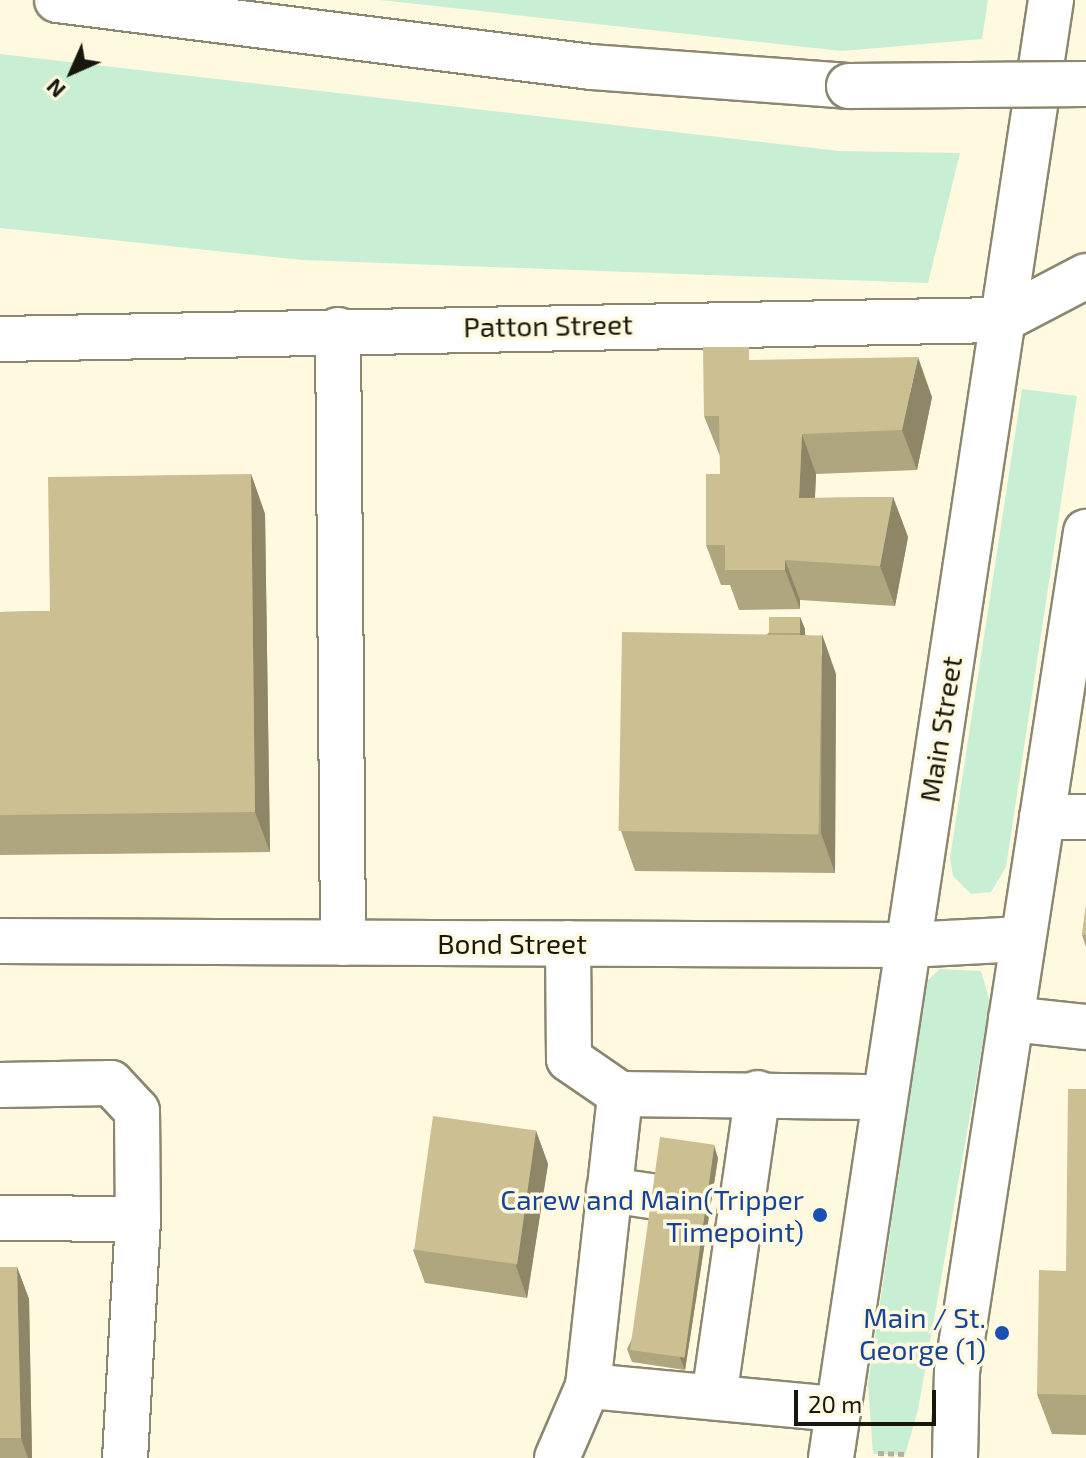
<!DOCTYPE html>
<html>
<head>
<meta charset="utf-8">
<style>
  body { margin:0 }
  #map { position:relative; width:1086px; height:1458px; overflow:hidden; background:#fff9e0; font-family:"Exo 2",sans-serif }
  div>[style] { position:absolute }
  .green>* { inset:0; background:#c8eed4 }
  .path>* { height:5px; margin-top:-2.5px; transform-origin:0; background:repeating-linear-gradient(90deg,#b6b19e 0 6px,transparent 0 10px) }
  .roads { filter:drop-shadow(2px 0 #8c8771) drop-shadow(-2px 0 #8c8771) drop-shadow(0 2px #8c8771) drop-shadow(0 -2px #8c8771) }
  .minor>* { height:44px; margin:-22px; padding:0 22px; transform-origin:22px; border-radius:22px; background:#fff }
  .major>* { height:44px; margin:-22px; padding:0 22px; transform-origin:22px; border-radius:22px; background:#fff }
  .highway>* { height:44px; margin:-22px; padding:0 22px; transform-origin:22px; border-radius:22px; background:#fff }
  .bridges { filter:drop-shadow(2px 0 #8c8771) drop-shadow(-2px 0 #8c8771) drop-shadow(0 2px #8c8771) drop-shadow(0 -2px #8c8771) }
  .highway-bridge>* { height:44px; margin:-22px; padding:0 22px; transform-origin:22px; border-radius:22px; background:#fff }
  .wall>* { inset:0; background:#afa57e }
  .shaded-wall>* { inset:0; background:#8f8667 }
  .building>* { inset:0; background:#ccc093; transform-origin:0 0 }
  .dots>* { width:22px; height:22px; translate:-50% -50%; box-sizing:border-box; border:4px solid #fff9e0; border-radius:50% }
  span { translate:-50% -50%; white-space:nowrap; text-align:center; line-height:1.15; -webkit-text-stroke:7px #fff9e0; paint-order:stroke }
  .street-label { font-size:28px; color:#19160e }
  .transit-label { font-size:28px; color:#164399 }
  .right { translate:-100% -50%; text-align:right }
  .north { position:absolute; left:32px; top:32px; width:80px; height:80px; -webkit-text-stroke:6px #fff9e0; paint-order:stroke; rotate:225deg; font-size:22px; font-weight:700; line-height:32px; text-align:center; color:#19160e }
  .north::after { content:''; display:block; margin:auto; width:28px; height:36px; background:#19160e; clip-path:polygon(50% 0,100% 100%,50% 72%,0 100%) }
  .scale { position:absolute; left:794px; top:1390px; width:142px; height:36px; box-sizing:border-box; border:4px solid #19160e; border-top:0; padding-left:10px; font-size:24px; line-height:28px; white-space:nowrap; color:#19160e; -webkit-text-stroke:6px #fff9e0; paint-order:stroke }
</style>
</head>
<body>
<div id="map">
  <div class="green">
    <i style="clip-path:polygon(380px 0,988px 0,982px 39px,842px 51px)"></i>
    <i style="clip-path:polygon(0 54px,839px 151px,960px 153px,928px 283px,302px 260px,0 228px)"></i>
    <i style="clip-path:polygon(1022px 389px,1077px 396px,1006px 867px,991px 892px,971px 894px,953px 876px,950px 858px)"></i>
    <i style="clip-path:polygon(940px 969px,981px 971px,990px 1002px,918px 1410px,905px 1455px,873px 1454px,868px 1385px,927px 981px)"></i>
  </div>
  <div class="path">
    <i style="left:878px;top:1453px;width:27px;rotate:2deg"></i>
  </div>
  <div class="roads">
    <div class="minor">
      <i style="left:338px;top:330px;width:613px;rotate:89.53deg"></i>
      <i style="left:0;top:339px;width:1002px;rotate:-1.09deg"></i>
      <i style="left:1002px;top:320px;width:95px;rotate:-27.6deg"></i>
      <i style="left:1042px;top:817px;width:44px"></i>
      <i style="left:568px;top:943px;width:116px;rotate:89.5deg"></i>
      <i style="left:569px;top:1059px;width:62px;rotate:34.5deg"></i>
      <i style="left:1011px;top:1019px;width:75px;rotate:6.1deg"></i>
      <i style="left:0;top:1085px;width:111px;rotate:-1deg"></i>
      <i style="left:111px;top:1083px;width:38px;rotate:47deg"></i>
      <i style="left:137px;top:1111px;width:108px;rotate:89.5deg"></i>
      <i style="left:609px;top:1190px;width:49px;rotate:8.3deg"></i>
      <i style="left:0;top:1218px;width:138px;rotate:0.4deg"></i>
      <i style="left:138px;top:1219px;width:239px;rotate:93.1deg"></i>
      <i style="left:588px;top:1386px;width:247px;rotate:5.3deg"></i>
      <i style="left:714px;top:1397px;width:307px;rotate:-81.8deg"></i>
      <i style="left:557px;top:1458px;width:78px;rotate:-66.7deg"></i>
      <i style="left:588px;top:1386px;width:294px;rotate:-83.7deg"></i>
      <i style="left:620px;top:1094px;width:264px;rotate:0.7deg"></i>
    </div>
    <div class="major">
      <i style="left:0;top:941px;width:907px;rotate:0.25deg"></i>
      <i style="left:907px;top:945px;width:116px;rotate:-3deg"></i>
      <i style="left:831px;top:1458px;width:1475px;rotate:-81.42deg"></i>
      <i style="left:955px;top:1458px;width:86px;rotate:-88.7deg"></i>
      <i style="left:957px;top:1372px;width:850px;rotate:-81.27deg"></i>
    </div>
    <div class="highway">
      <i style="left:57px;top:0;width:538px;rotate:7.15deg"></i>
      <i style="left:591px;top:67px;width:259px;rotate:4.2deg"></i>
    </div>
  </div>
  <div class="bridges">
    <div class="highway-bridge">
      <i style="left:849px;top:86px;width:237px;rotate:-0.5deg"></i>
    </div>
  </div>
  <div class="wall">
    <i style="clip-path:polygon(753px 360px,932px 397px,917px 470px,816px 474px,815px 498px,893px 497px,908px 537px,895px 606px,800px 600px,800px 609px,739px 610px,730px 585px,721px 585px,706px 545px,720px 474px,720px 456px,704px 416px)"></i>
    <i style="clip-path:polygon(251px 474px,265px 514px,270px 852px,0 855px,0 612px,50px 611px)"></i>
    <i style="clip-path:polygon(800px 617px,805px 629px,805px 634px,836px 674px,835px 873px,635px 871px,621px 831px,768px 633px)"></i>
    <i style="clip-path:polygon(1086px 906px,1086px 947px,1082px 935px)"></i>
    <i style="clip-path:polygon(1086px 1089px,1086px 1435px,1052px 1434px,1037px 1394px,1066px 1271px)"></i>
    <i style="clip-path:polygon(536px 1131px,548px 1164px,527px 1298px,425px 1283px,413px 1250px)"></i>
    <i style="clip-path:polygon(718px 1158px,685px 1370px,632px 1362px,627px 1349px)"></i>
    <i style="clip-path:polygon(0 1267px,17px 1267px,29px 1299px,32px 1458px,0 1458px)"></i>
  </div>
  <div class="shaded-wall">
    <i style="clip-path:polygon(918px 357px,932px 397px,917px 470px,902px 430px)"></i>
    <i style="clip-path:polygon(802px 434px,816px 474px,813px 538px,799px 498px)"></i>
    <i style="clip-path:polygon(251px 474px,265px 514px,270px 852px,255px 812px)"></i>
    <i style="clip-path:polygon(893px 497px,908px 537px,895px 606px,880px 566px)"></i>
    <i style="clip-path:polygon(785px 560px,800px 600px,800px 609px,785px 570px)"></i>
    <i style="clip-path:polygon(800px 617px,805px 629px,804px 662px,800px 650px)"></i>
    <i style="clip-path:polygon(822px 634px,836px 674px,835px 873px,821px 833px)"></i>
    <i style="clip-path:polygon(536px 1131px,548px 1164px,527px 1298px,516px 1266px)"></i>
    <i style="clip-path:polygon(714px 1145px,718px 1158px,685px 1370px,680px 1358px)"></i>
    <i style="clip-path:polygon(17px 1267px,29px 1299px,32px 1458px,28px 1458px,21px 1438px)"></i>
  </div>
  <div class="building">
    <i style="clip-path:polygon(703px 347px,749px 347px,749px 360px,918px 357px,902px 430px,802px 434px,799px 498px,893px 497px,880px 566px,785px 560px,785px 570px,725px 570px,725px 545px,706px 545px,706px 474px,720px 474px,719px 416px,704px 416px)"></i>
    <i style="clip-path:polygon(251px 474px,255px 812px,0 815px,0 612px,50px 611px,48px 477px)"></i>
    <i style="left:769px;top:617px;width:31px;height:16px"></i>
    <i style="left:622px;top:632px;width:200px;height:199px;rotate:1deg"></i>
    <i style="clip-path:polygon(1086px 906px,1086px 935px,1082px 935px)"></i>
    <i style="clip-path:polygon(1068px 1089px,1086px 1089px,1086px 1395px,1037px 1394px,1039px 1270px,1066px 1271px)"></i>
    <i style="left:433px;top:1116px;width:104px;height:135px;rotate:8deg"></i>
    <i style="left:660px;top:1137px;width:55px;height:215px;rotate:8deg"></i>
    <i style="clip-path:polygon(0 1267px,17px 1267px,21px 1438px,0 1438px)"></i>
  </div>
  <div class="dots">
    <i style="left:820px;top:1215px;background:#1a4fb4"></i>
    <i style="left:1002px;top:1333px;background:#1a4fb4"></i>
  </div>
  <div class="street-label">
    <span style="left:548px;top:325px;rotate:-1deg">Patton Street</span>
    <span style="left:940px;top:729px;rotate:-81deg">Main Street</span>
    <span style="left:512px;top:943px">Bond Street</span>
  </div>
  <div class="transit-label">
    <span class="right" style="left:804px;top:1215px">Carew and Main(Tripper<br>Timepoint)</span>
    <span class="right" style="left:986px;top:1333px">Main / St.<br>George (1)</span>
  </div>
  <div class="north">N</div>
  <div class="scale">20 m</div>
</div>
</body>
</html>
